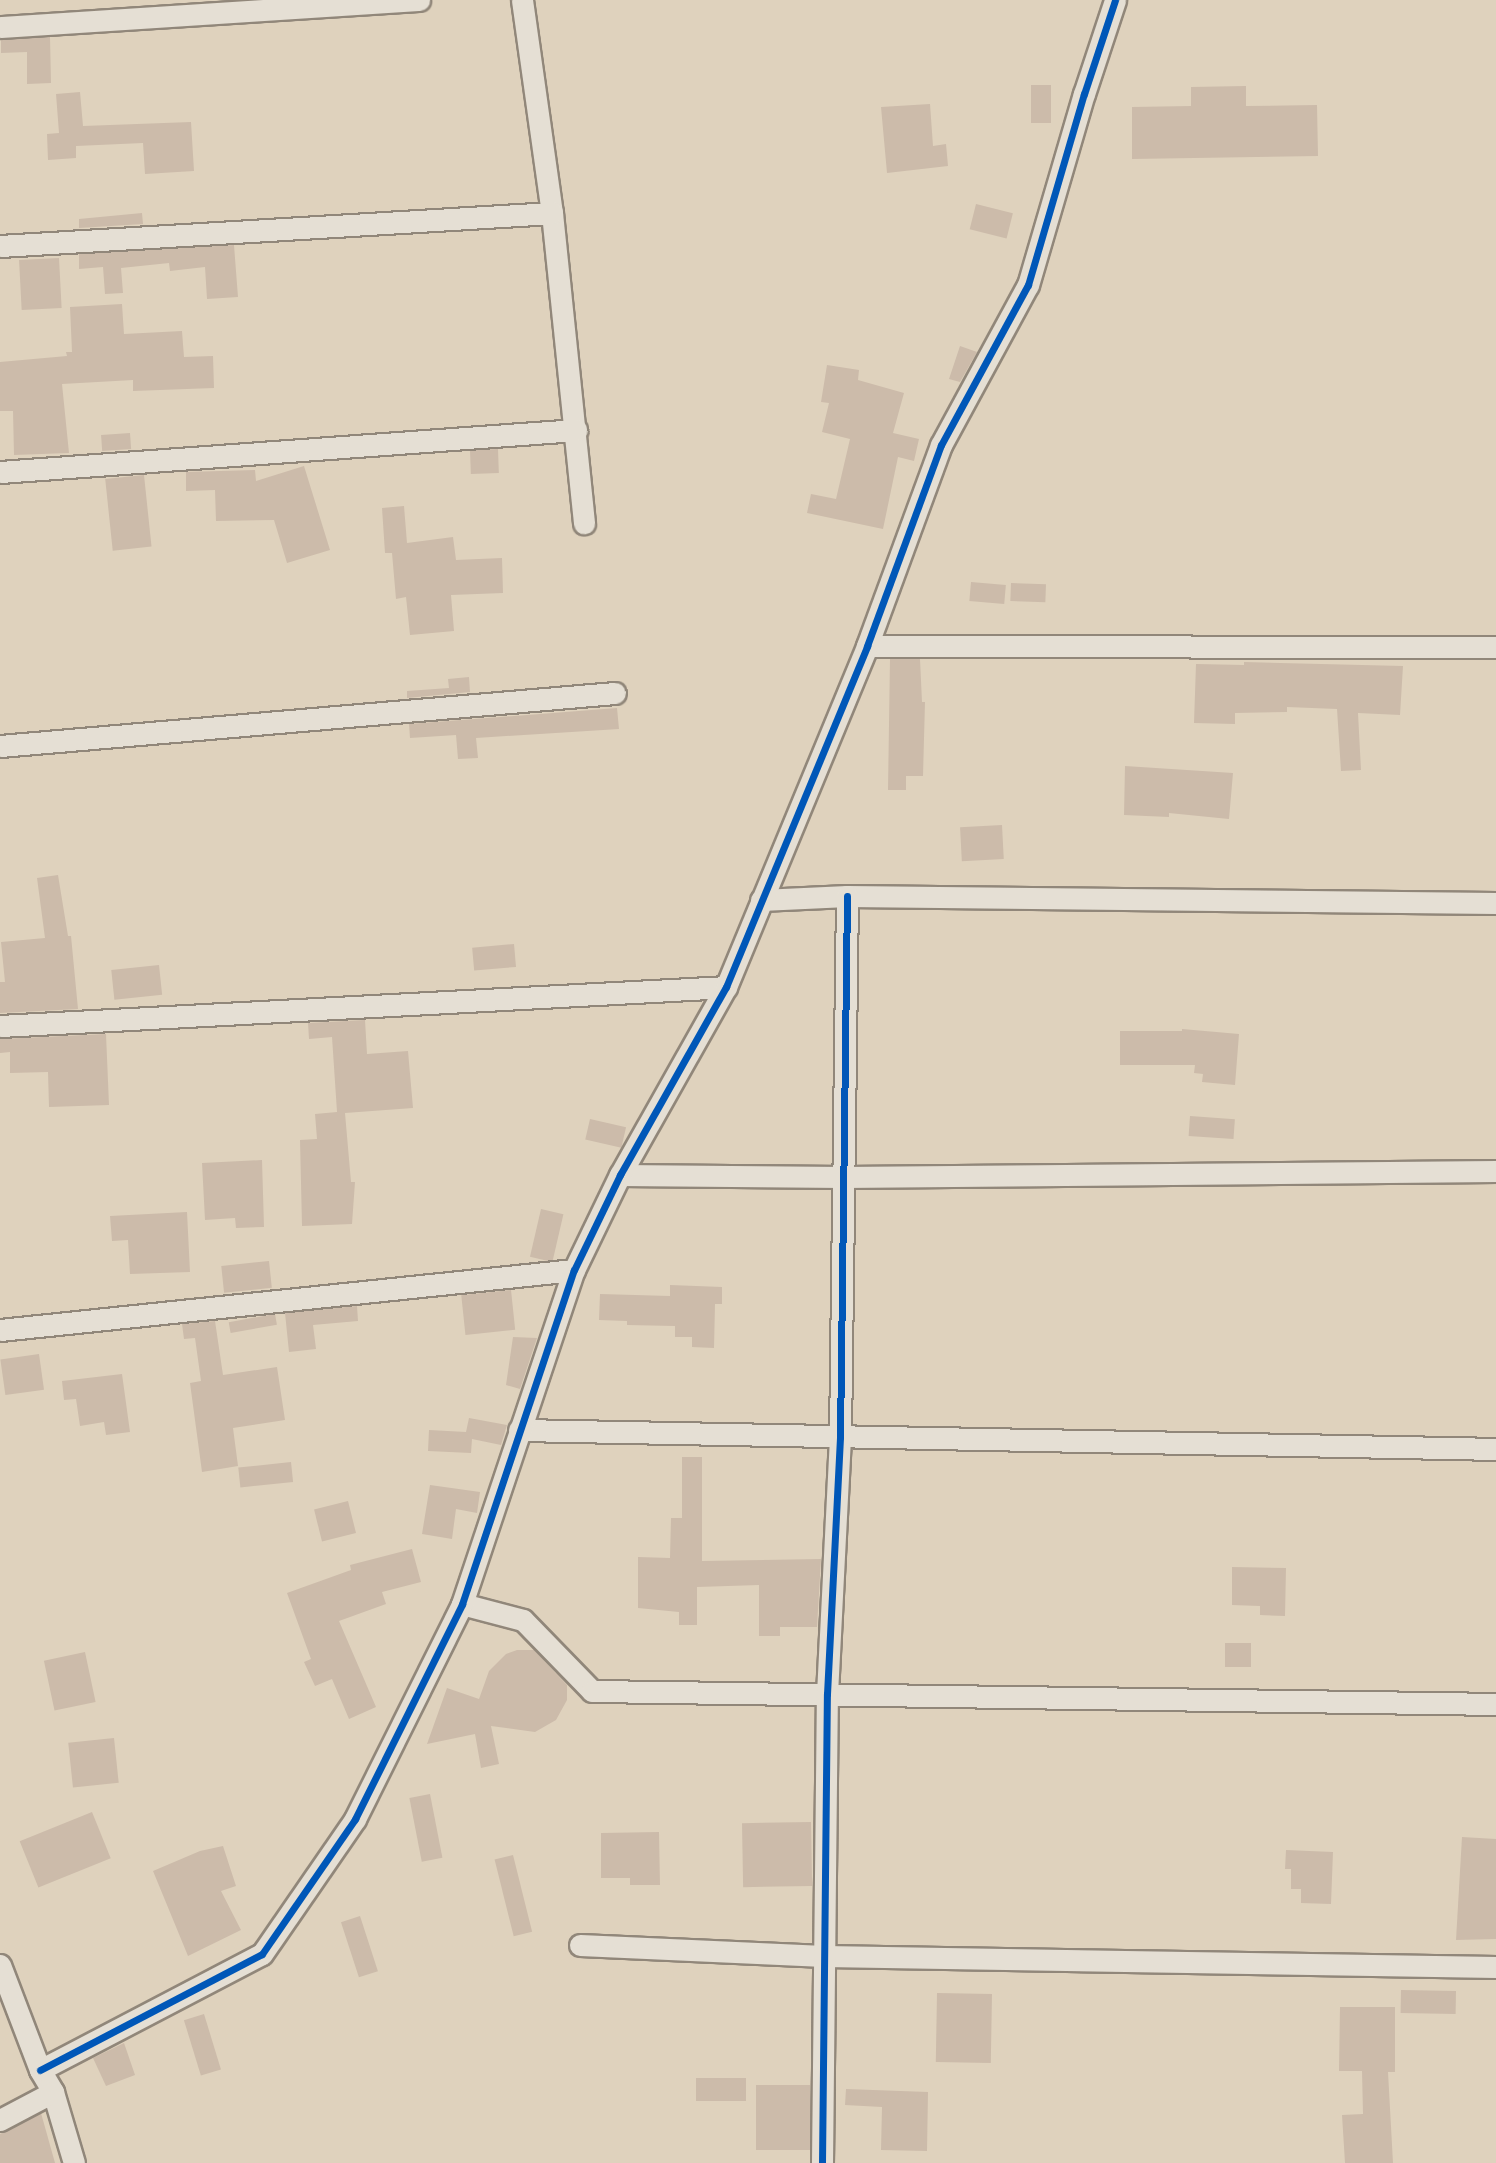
<!DOCTYPE html>
<html>
<head>
<meta charset="utf-8">
<style>
  body { margin:0 }
  #map { position:relative; width:1496px; height:2163px; overflow:hidden; background:#dfd2bd; font-family:"IM FELL Great Primer",serif }
  div>[style] { position:absolute }
  .building>* { inset:0; background:#cba; transform-origin:0 0 }
  .roads { filter:drop-shadow(2px 0 #91877a) drop-shadow(-2px 0 #91877a) drop-shadow(0 2px #91877a) drop-shadow(0 -2px #91877a) }
  .minor>* { height:21px; margin:-10.5px; padding:0 10.5px; transform-origin:10.5px; border-radius:10.5px; background:#e5dfd4 }
  .cycleway>* { height:7px; margin:-3.5px; padding:0 3.5px; transform-origin:3.5px; border-radius:3.5px; background:#0057b8 }
  span { translate:-50% -50%; white-space:nowrap; text-align:center; line-height:1.15; -webkit-text-stroke:5px #f3e4cb; paint-order:stroke }
</style>
</head>
<body>
<div id="map">
  <div class="building">
    <i style="clip-path:polygon(50px 37px,51px 83px,27px 84px,27px 52px,1px 53px,1px 40px)"></i>
    <i style="left:1031px;top:85px;width:20px;height:38px"></i>
    <i style="clip-path:polygon(1246px 86px,1246px 106px,1317px 105px,1318px 156px,1132px 159px,1132px 107px,1191px 106px,1191px 87px)"></i>
    <i style="clip-path:polygon(80px 92px,83px 126px,191px 122px,194px 171px,145px 174px,143px 143px,76px 146px,76px 158px,48px 160px,47px 134px,59px 133px,56px 94px)"></i>
    <i style="clip-path:polygon(930px 104px,933px 146px,946px 144px,948px 166px,887px 173px,881px 107px)"></i>
    <i style="left:976px;top:204px;width:38px;height:26px;rotate:14deg"></i>
    <i style="clip-path:polygon(142px 213px,143px 224px,79px 228px,79px 219px)"></i>
    <i style="clip-path:polygon(234px 245px,238px 297px,207px 299px,205px 267px,170px 271px,169px 263px,121px 268px,123px 293px,105px 294px,103px 267px,79px 269px,79px 254px)"></i>
    <i style="left:59px;top:258px;width:50px;height:40px;rotate:87deg"></i>
    <i style="clip-path:polygon(122px 304px,124px 334px,182px 331px,184px 357px,213px 356px,214px 388px,133px 391px,133px 380px,62px 384px,69px 453px,14px 455px,13px 411px,0 411px,0 362px,67px 356px,66px 352px,72px 352px,70px 307px)"></i>
    <i style="clip-path:polygon(960px 346px,977px 352px,960px 382px,949px 379px)"></i>
    <i style="clip-path:polygon(827px 365px,859px 370px,858px 380px,904px 393px,893px 433px,919px 439px,914px 461px,898px 457px,883px 529px,807px 513px,811px 494px,836px 499px,850px 439px,822px 432px,829px 403px,821px 402px)"></i>
    <i style="left:130px;top:433px;width:16px;height:29px;rotate:86deg"></i>
    <i style="left:498px;top:449px;width:24px;height:28px;rotate:88deg"></i>
    <i style="clip-path:polygon(304px 466px,330px 550px,287px 563px,274px 520px,216px 521px,215px 490px,186px 491px,186px 472px,255px 470px,256px 481px)"></i>
    <i style="left:144px;top:475px;width:72px;height:39px;rotate:84deg"></i>
    <i style="clip-path:polygon(404px 506px,407px 543px,453px 537px,456px 560px,502px 558px,503px 593px,451px 595px,454px 631px,410px 635px,406px 597px,396px 599px,392px 553px,385px 553px,382px 508px)"></i>
    <i style="left:971px;top:582px;width:35px;height:19px;rotate:5deg"></i>
    <i style="left:1011px;top:583px;width:35px;height:18px;rotate:2deg"></i>
    <i style="clip-path:polygon(890px 659px,920px 659px,922px 702px,925px 702px,923px 776px,906px 776px,906px 790px,888px 790px)"></i>
    <i style="clip-path:polygon(1244px 662px,1403px 666px,1400px 715px,1358px 713px,1361px 770px,1341px 771px,1337px 709px,1287px 707px,1287px 712px,1235px 713px,1235px 724px,1194px 723px,1196px 664px,1244px 665px)"></i>
    <i style="clip-path:polygon(469px 677px,470px 692px,407px 698px,407px 691px,449px 688px,448px 679px)"></i>
    <i style="clip-path:polygon(617px 708px,619px 729px,476px 738px,478px 758px,458px 759px,456px 735px,410px 738px,409px 724px)"></i>
    <i style="clip-path:polygon(1125px 766px,1233px 773px,1229px 819px,1169px 813px,1169px 817px,1124px 815px)"></i>
    <i style="left:1002px;top:825px;width:34px;height:42px;rotate:87deg"></i>
    <i style="clip-path:polygon(58px 875px,68px 936px,71px 936px,78px 1009px,0 1013px,0 982px,5px 982px,1px 942px,45px 938px,37px 878px)"></i>
    <i style="left:514px;top:944px;width:23px;height:42px;rotate:85deg"></i>
    <i style="left:159px;top:965px;width:30px;height:48px;rotate:84deg"></i>
    <i style="clip-path:polygon(365px 1020px,367px 1054px,408px 1051px,413px 1108px,345px 1113px,351px 1182px,355px 1182px,352px 1224px,302px 1226px,300px 1140px,317px 1139px,315px 1114px,337px 1112px,332px 1037px,309px 1039px,308px 1023px)"></i>
    <i style="clip-path:polygon(1182px 1029px,1239px 1034px,1235px 1085px,1202px 1082px,1203px 1074px,1194px 1073px,1195px 1065px,1120px 1065px,1120px 1031px,1182px 1031px)"></i>
    <i style="clip-path:polygon(106px 1034px,109px 1105px,49px 1107px,48px 1072px,10px 1073px,10px 1052px,0 1053px,0 1039px)"></i>
    <i style="left:1190px;top:1116px;width:45px;height:20px;rotate:4deg"></i>
    <i style="left:590px;top:1119px;width:37px;height:21px;rotate:13deg"></i>
    <i style="clip-path:polygon(262px 1160px,264px 1227px,236px 1228px,235px 1218px,205px 1220px,202px 1163px)"></i>
    <i style="left:541px;top:1209px;width:23px;height:49px;rotate:13deg"></i>
    <i style="clip-path:polygon(187px 1212px,190px 1272px,130px 1274px,128px 1240px,112px 1241px,110px 1216px)"></i>
    <i style="left:269px;top:1261px;width:27px;height:48px;rotate:84deg"></i>
    <i style="clip-path:polygon(670px 1285px,722px 1287px,722px 1304px,715px 1304px,714px 1348px,692px 1347px,692px 1337px,675px 1337px,675px 1326px,627px 1325px,627px 1321px,599px 1320px,600px 1294px,670px 1296px)"></i>
    <i style="left:511px;top:1290px;width:40px;height:50px;rotate:84deg"></i>
    <i style="clip-path:polygon(357px 1306px,358px 1321px,313px 1325px,316px 1349px,289px 1352px,285px 1313px)"></i>
    <i style="left:275px;top:1314px;width:11px;height:47px;rotate:80deg"></i>
    <i style="clip-path:polygon(215px 1321px,223px 1375px,277px 1367px,285px 1420px,233px 1428px,238px 1466px,202px 1472px,190px 1383px,201px 1381px,195px 1338px,184px 1339px,182px 1324px)"></i>
    <i style="clip-path:polygon(513px 1337px,537px 1338px,520px 1389px,506px 1385px)"></i>
    <i style="left:39px;top:1354px;width:36px;height:39px;rotate:82deg"></i>
    <i style="clip-path:polygon(122px 1374px,130px 1432px,106px 1435px,104px 1422px,80px 1426px,76px 1399px,64px 1400px,62px 1381px)"></i>
    <i style="clip-path:polygon(469px 1418px,507px 1425px,501px 1445px,472px 1439px,471px 1453px,428px 1451px,429px 1430px,466px 1432px)"></i>
    <i style="clip-path:polygon(682px 1457px,702px 1457px,702px 1561px,821px 1559px,817px 1627px,780px 1627px,780px 1636px,759px 1636px,759px 1585px,697px 1587px,697px 1625px,679px 1625px,679px 1612px,638px 1608px,638px 1557px,670px 1558px,671px 1518px,682px 1518px)"></i>
    <i style="left:291px;top:1462px;width:20px;height:53px;rotate:84deg"></i>
    <i style="clip-path:polygon(430px 1485px,480px 1492px,477px 1513px,456px 1509px,452px 1539px,422px 1534px)"></i>
    <i style="left:348px;top:1501px;width:33px;height:35px;rotate:76deg"></i>
    <i style="clip-path:polygon(412px 1549px,421px 1582px,382px 1592px,386px 1604px,339px 1621px,376px 1707px,349px 1719px,332px 1679px,315px 1686px,304px 1662px,311px 1659px,287px 1593px,351px 1570px,350px 1565px)"></i>
    <i style="clip-path:polygon(1232px 1567px,1286px 1568px,1285px 1616px,1260px 1615px,1260px 1606px,1232px 1605px)"></i>
    <i style="left:1225px;top:1643px;width:26px;height:24px"></i>
    <i style="clip-path:polygon(517px 1650px,534px 1650px,567px 1685px,567px 1700px,556px 1720px,535px 1732px,491px 1726px,499px 1764px,481px 1768px,475px 1734px,427px 1744px,447px 1688px,479px 1699px,489px 1671px,506px 1654px)"></i>
    <i style="left:85px;top:1652px;width:51px;height:42px;rotate:78deg"></i>
    <i style="left:114px;top:1738px;width:45px;height:46px;rotate:84deg"></i>
    <i style="left:430px;top:1794px;width:65px;height:21px;rotate:79deg"></i>
    <i style="left:92px;top:1812px;width:50px;height:78px;rotate:68deg"></i>
    <i style="left:811px;top:1822px;width:64px;height:69px;rotate:89deg"></i>
    <i style="clip-path:polygon(659px 1832px,660px 1885px,630px 1885px,630px 1878px,601px 1878px,601px 1833px)"></i>
    <i style="clip-path:polygon(1462px 1837px,1496px 1839px,1496px 1939px,1456px 1940px)"></i>
    <i style="clip-path:polygon(223px 1846px,236px 1886px,221px 1891px,241px 1930px,188px 1956px,153px 1871px,200px 1851px)"></i>
    <i style="clip-path:polygon(1286px 1850px,1333px 1852px,1331px 1904px,1301px 1903px,1301px 1889px,1291px 1889px,1291px 1869px,1285px 1869px)"></i>
    <i style="left:513px;top:1855px;width:79px;height:19px;rotate:76deg"></i>
    <i style="left:360px;top:1916px;width:58px;height:20px;rotate:72deg"></i>
    <i style="left:1401px;top:1990px;width:55px;height:23px;rotate:1deg"></i>
    <i style="left:937px;top:1993px;width:55px;height:69px;rotate:1deg"></i>
    <i style="clip-path:polygon(1340px 2007px,1395px 2007px,1395px 2072px,1388px 2072px,1393px 2163px,1345px 2163px,1342px 2115px,1363px 2114px,1362px 2071px,1339px 2071px)"></i>
    <i style="left:204px;top:2014px;width:58px;height:21px;rotate:73deg"></i>
    <i style="clip-path:polygon(124px 2043px,135px 2075px,106px 2086px,93px 2058px)"></i>
    <i style="left:696px;top:2078px;width:50px;height:23px"></i>
    <i style="left:756px;top:2085px;width:54px;height:65px"></i>
    <i style="clip-path:polygon(846px 2089px,928px 2092px,927px 2151px,881px 2150px,882px 2107px,845px 2105px)"></i>
    <i style="clip-path:polygon(41px 2113px,55px 2163px,0 2163px,0 2134px)"></i>
  </div>
  <div class="roads">
    <div class="minor">
      <i style="left:522px;top:0;width:215px;rotate:82deg"></i>
      <i style="left:552px;top:213px;width:312px;rotate:84.1deg"></i>
      <i style="left:0;top:27px;width:420px;rotate:-3.7deg"></i>
      <i style="left:0;top:246px;width:553px;rotate:-3.42deg"></i>
      <i style="left:0;top:472px;width:578px;rotate:-4.17deg"></i>
      <i style="left:867px;top:646px;width:629px;rotate:0.09deg"></i>
      <i style="left:0;top:746px;width:617px;rotate:-4.93deg"></i>
      <i style="left:761px;top:900px;width:86px;rotate:-2.7deg"></i>
      <i style="left:847px;top:896px;width:649px;rotate:0.62deg"></i>
      <i style="left:0;top:1026px;width:727px;rotate:-3.07deg"></i>
      <i style="left:620px;top:1175px;width:223px;rotate:0.5deg"></i>
      <i style="left:843px;top:1177px;width:653px;rotate:-0.53deg"></i>
      <i style="left:0;top:1330px;width:577px;rotate:-5.97deg"></i>
      <i style="left:519px;top:1430px;width:977px;rotate:1.11deg"></i>
      <i style="left:462px;top:1604px;width:63px;rotate:14.7deg"></i>
      <i style="left:523px;top:1620px;width:99px;rotate:45.8deg"></i>
      <i style="left:592px;top:1691px;width:904px;rotate:0.82deg"></i>
      <i style="left:580px;top:1945px;width:244px;rotate:2.6deg"></i>
      <i style="left:824px;top:1956px;width:672px;rotate:0.94deg"></i>
      <i style="left:0;top:1965px;width:112px;rotate:69.1deg"></i>
      <i style="left:40px;top:2070px;width:26px;rotate:59deg"></i>
      <i style="left:53px;top:2092px;width:74px;rotate:73.5deg"></i>
      <i style="left:40px;top:2070px;width:250px;rotate:-27.6deg"></i>
      <i style="left:262px;top:1954px;width:164px;rotate:-55.4deg"></i>
      <i style="left:355px;top:1819px;width:240px;rotate:-63.5deg"></i>
      <i style="left:462px;top:1604px;width:352px;rotate:-71.5deg"></i>
      <i style="left:574px;top:1270px;width:106px;rotate:-64.2deg"></i>
      <i style="left:620px;top:1175px;width:216px;rotate:-60.6deg"></i>
      <i style="left:726px;top:987px;width:369px;rotate:-67.5deg"></i>
      <i style="left:867px;top:646px;width:214px;rotate:-69.8deg"></i>
      <i style="left:941px;top:445px;width:182px;rotate:-61.5deg"></i>
      <i style="left:1028px;top:285px;width:199px;rotate:-73.7deg"></i>
      <i style="left:1084px;top:94px;width:99px;rotate:-71.7deg"></i>
      <i style="left:0;top:2120px;width:60px;rotate:-27.8deg"></i>
      <i style="left:822px;top:2163px;width:469px;rotate:-89.4deg"></i>
      <i style="left:827px;top:1694px;width:257px;rotate:-87.1deg"></i>
      <i style="left:840px;top:1437px;width:541px;rotate:-89.26deg"></i>
    </div>
  </div>
  <div class="cycleway">
    <i style="left:40px;top:2070px;width:250px;rotate:-27.6deg"></i>
    <i style="left:262px;top:1954px;width:164px;rotate:-55.4deg"></i>
    <i style="left:355px;top:1819px;width:240px;rotate:-63.5deg"></i>
    <i style="left:462px;top:1604px;width:352px;rotate:-71.5deg"></i>
    <i style="left:574px;top:1270px;width:106px;rotate:-64.2deg"></i>
    <i style="left:620px;top:1175px;width:216px;rotate:-60.6deg"></i>
    <i style="left:726px;top:987px;width:369px;rotate:-67.5deg"></i>
    <i style="left:867px;top:646px;width:214px;rotate:-69.8deg"></i>
    <i style="left:941px;top:445px;width:182px;rotate:-61.5deg"></i>
    <i style="left:1028px;top:285px;width:199px;rotate:-73.7deg"></i>
    <i style="left:1084px;top:94px;width:99px;rotate:-71.7deg"></i>
    <i style="left:822px;top:2163px;width:469px;rotate:-89.4deg"></i>
    <i style="left:827px;top:1694px;width:257px;rotate:-87.1deg"></i>
    <i style="left:840px;top:1437px;width:541px;rotate:-89.26deg"></i>
  </div>
</div>
</body>
</html>
